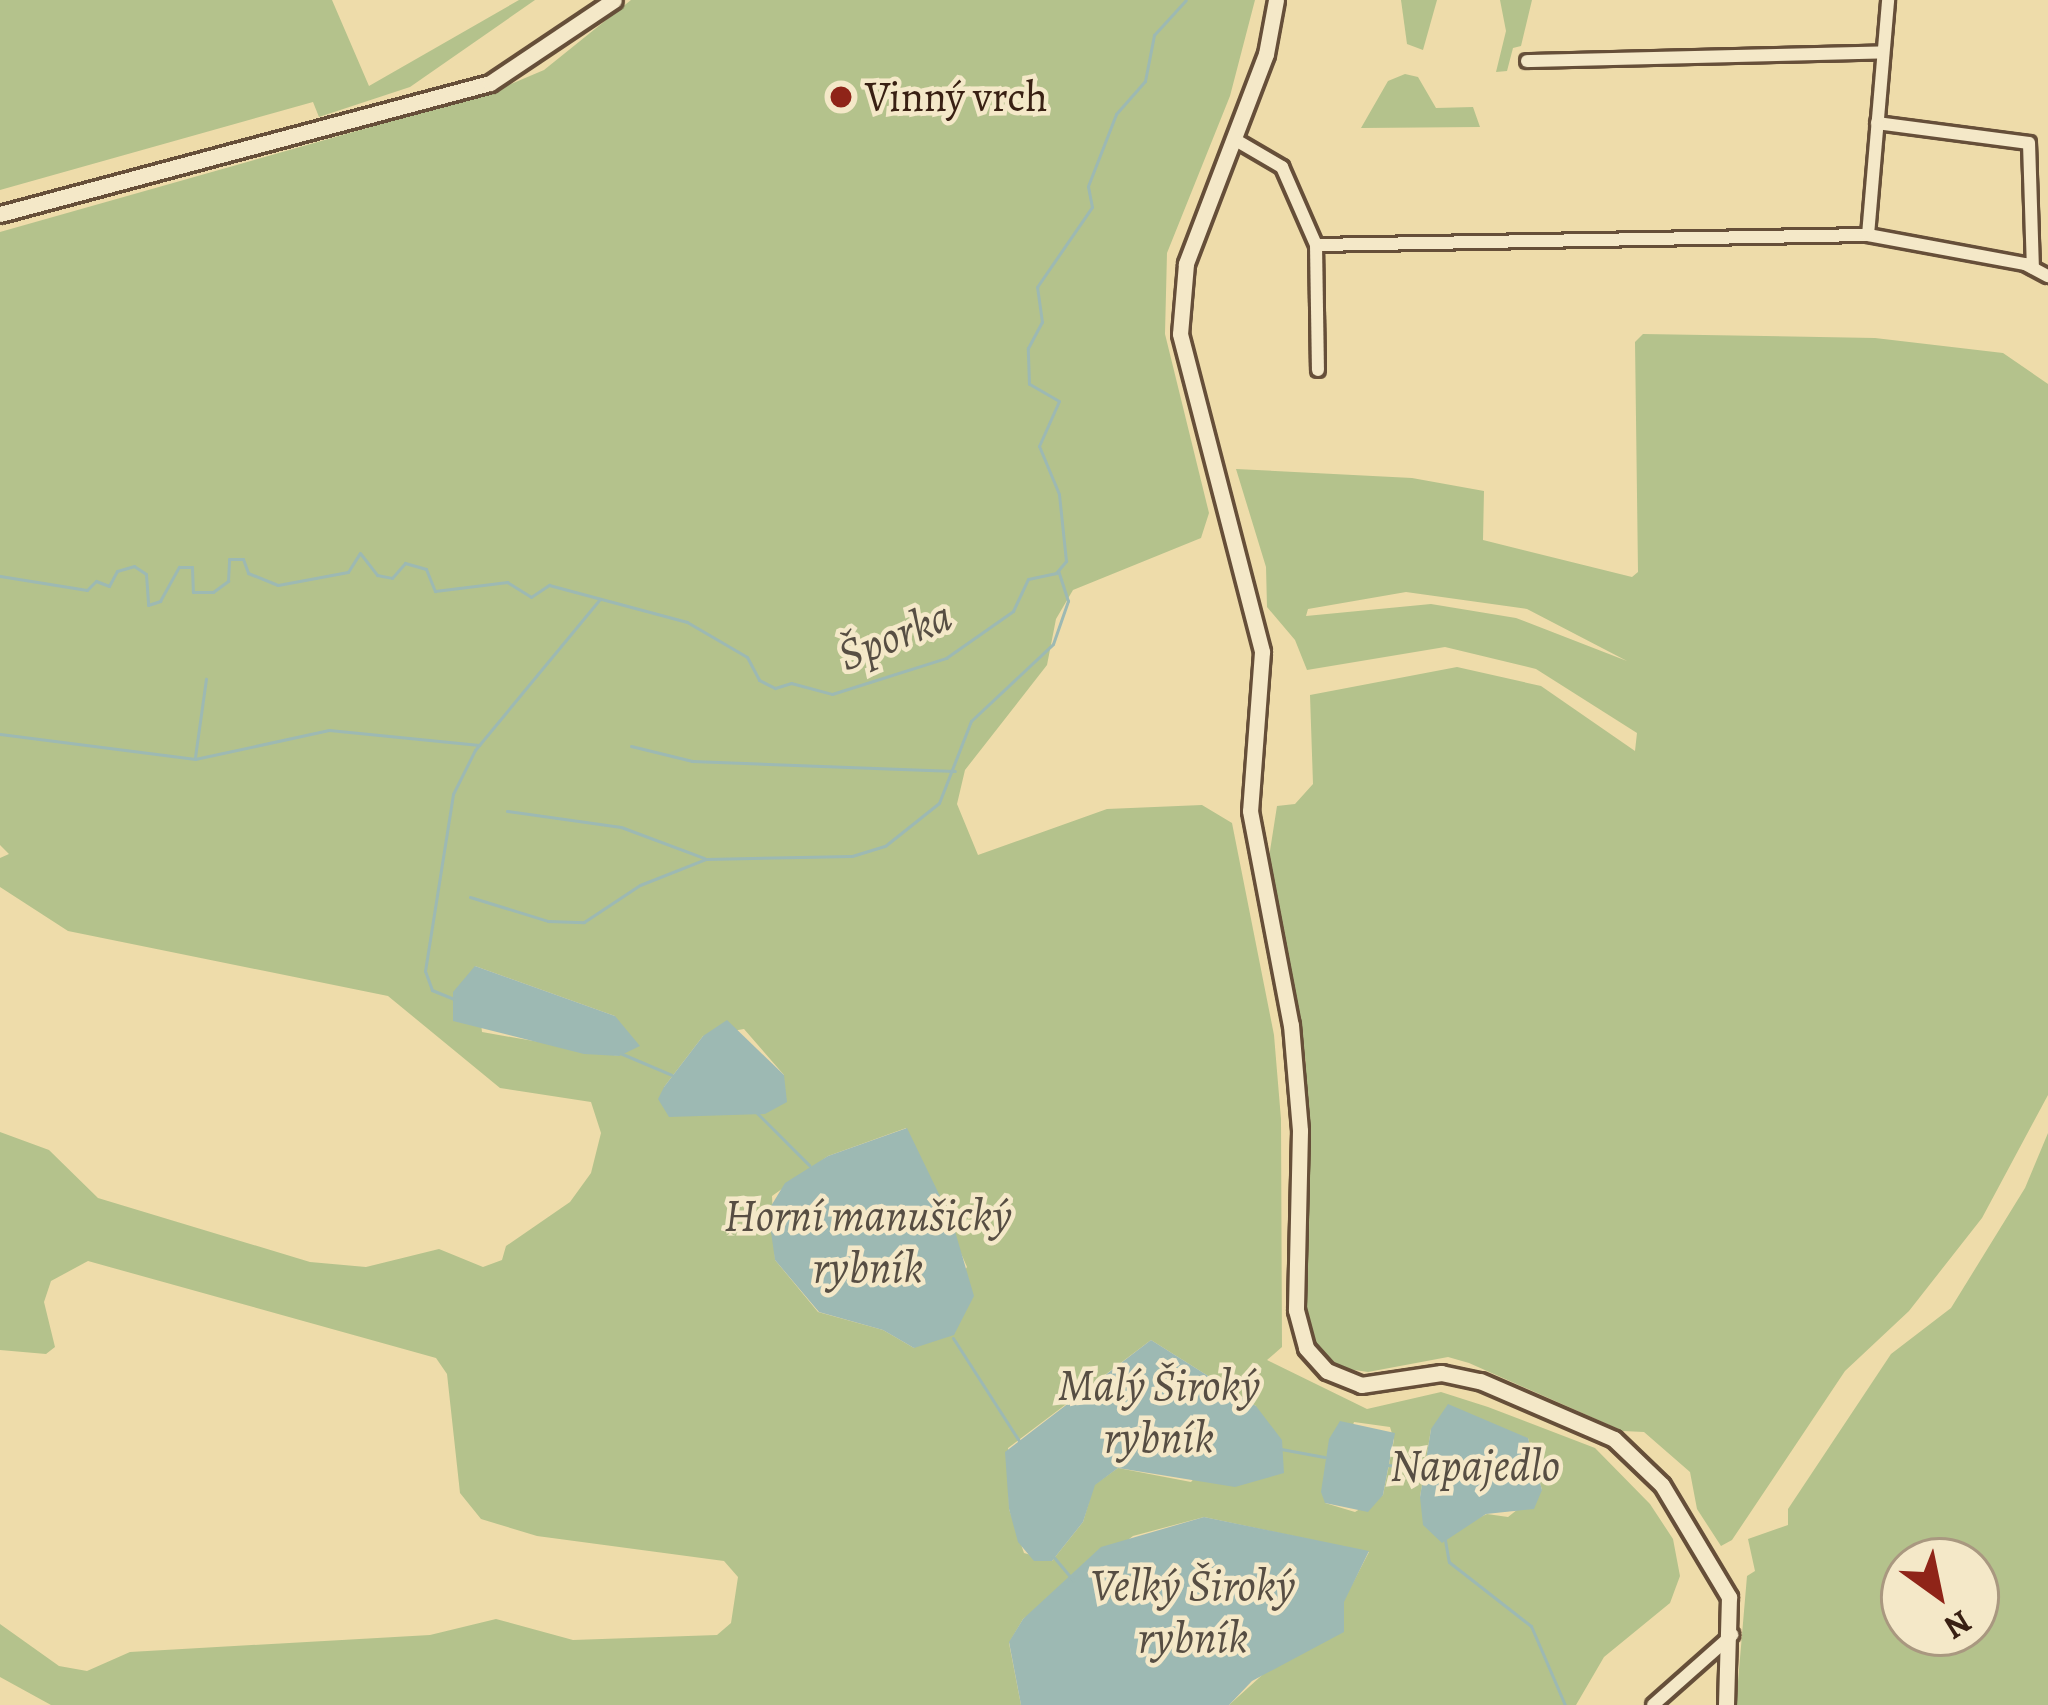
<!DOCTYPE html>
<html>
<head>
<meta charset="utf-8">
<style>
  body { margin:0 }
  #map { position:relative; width:2048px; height:1705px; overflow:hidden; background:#eedcaa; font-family:Alegreya,serif }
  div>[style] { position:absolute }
  .green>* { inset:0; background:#b4c28c }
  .water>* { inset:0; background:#9db9b3 }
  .stream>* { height:3px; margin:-1.5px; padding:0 1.5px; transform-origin:1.5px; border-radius:1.5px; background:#9db9b3 }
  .roads { filter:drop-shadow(3px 0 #664f39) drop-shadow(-3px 0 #664f39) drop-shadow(0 3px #664f39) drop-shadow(0 -3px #664f39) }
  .minor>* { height:12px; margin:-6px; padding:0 6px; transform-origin:6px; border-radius:6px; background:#f4e8c8 }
  .tertiary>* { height:15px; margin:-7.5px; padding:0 7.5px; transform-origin:7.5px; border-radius:7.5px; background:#f4e8c8 }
  .dots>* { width:33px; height:33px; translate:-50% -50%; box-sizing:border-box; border:6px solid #f4e8c8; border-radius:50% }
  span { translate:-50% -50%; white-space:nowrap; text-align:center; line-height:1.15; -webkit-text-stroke:9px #f4e8c8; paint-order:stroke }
  .poi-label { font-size:42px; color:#392013 }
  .left { translate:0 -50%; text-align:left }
  .water-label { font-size:45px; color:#574e43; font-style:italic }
  .north { position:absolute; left:1880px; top:1537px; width:120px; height:120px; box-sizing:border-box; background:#f4e8c8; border:3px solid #a99880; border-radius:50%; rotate:147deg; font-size:33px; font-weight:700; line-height:48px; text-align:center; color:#392013 }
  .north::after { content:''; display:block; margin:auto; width:42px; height:54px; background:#8f2418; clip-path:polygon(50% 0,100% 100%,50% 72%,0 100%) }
</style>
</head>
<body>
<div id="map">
  <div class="green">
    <i style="clip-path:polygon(0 0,332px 0,369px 86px,519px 0,535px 0,410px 87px,319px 117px,313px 102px,0 190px)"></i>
    <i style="clip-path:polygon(evenodd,631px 0,1255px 0,1230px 96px,1167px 253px,1165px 334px,1209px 513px,1201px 538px,1073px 590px,1056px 619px,1047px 665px,965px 770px,957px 804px,978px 855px,1107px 809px,1202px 805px,1232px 823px,1274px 1035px,1281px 1119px,1282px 1347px,1267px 1360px,1367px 1409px,1441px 1392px,1488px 1407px,1595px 1448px,1650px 1504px,1673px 1539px,1680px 1576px,1670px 1603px,1604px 1657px,1576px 1705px,1229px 1705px,1343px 1602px,1369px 1552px,1204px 1517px,1133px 1536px,1023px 1619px,1009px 1643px,1021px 1705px,51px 1705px,0 1677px,0 1624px,59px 1666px,87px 1671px,130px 1652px,430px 1635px,496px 1619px,573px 1640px,717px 1635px,731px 1623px,738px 1577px,724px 1561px,537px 1536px,481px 1519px,460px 1493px,447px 1374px,436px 1358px,88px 1261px,51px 1281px,44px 1302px,55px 1347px,46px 1354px,0 1350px,0 1132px,49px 1150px,98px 1198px,310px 1262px,366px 1267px,439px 1249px,483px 1267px,502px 1260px,506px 1246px,570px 1202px,591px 1173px,601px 1133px,591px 1102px,500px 1088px,388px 996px,68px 931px,0 887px,0 858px,9px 854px,0 845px,0 232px,487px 94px,544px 70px,631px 0,475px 966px,615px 1016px,619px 1056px,482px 1032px,475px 966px,631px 0,744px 1029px,784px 1075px,664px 1087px,703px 1036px,744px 1029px,631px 0,906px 1128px,967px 1267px,914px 1348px,883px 1330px,818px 1312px,775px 1260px,772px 1196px,828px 1156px,906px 1128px,631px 0,1151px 1340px,1256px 1406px,1191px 1482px,1118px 1468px,1094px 1485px,1083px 1522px,1052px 1561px,1024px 1553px,1009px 1509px,1008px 1448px,1151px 1340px,631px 0,1354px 1422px,1390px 1427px,1394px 1440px,1383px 1495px,1355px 1512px,1325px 1503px,1354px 1422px,631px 0,1431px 1429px,1528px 1438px,1542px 1490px,1508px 1517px,1487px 1514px,1470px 1522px,1420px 1497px,1431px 1429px)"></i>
    <i style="clip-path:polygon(1401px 0,1437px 0,1423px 50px,1407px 44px)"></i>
    <i style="clip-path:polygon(1500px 0,1532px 0,1521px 46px,1513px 48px,1507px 71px,1496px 72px,1506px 31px)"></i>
    <i style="clip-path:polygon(1405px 74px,1418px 77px,1436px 108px,1473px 107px,1480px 127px,1361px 128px,1388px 81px)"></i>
    <i style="clip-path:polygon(evenodd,1643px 334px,1875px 338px,2003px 353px,2048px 384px,2048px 1095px,1982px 1218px,1909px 1311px,1845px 1371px,1732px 1540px,1721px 1546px,1697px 1509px,1690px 1472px,1644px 1432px,1623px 1431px,1469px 1363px,1448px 1357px,1368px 1372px,1341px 1368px,1309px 1340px,1301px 1309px,1306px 1063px,1267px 870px,1277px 806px,1295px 804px,1313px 784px,1310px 695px,1457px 667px,1541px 686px,1635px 751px,1637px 733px,1536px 669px,1445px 647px,1307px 670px,1295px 640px,1267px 607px,1266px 567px,1236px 469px,1412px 478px,1484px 491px,1483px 540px,1632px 577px,1638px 572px,1635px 342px,1643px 334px,1406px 592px,1527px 609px,1627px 661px,1516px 618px,1431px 604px,1306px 616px,1308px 609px,1406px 592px)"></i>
    <i style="clip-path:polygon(evenodd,2048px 1133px,2048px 1705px,1736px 1705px,1747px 1576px,1755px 1571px,1748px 1539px,1788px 1525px,1788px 1509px,1891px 1354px,1951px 1308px,2025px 1188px,2048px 1133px,1904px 1561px,1976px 1561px,1976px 1633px,1904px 1633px,1904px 1561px)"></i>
  </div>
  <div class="water">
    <i style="clip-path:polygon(475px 966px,615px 1016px,640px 1046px,619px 1056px,584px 1054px,453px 1021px,453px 992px)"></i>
    <i style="clip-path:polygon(727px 1020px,784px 1075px,787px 1102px,765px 1114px,669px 1117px,658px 1099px,664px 1087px,703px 1036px)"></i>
    <i style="clip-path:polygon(907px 1128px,952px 1221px,974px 1296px,954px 1335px,914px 1348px,883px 1330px,819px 1312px,775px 1260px,768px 1211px,785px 1183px,828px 1156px)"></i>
    <i style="clip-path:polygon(1151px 1340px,1256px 1406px,1282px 1440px,1284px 1473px,1235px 1487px,1118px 1468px,1095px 1485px,1083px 1522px,1052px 1561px,1034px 1561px,1018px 1542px,1009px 1509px,1005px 1452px)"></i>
    <i style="clip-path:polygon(1448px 1404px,1528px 1438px,1542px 1490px,1534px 1509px,1486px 1514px,1442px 1543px,1423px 1525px,1420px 1497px,1431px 1429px)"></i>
    <i style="clip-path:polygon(1340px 1421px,1395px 1433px,1383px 1495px,1368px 1512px,1325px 1503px,1321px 1492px,1329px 1439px)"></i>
    <i style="clip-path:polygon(1204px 1517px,1369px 1551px,1344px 1602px,1344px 1632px,1252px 1681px,1229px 1705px,1021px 1705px,1009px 1642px,1023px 1619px,1101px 1547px)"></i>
  </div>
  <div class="stream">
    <i style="left:0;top:576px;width:88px;rotate:9.1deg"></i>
    <i style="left:87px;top:590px;width:13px;rotate:-45deg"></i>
    <i style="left:96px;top:581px;width:14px;rotate:21deg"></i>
    <i style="left:109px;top:586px;width:17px;rotate:-62deg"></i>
    <i style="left:117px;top:571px;width:18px;rotate:-16deg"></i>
    <i style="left:134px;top:566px;width:14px;rotate:34deg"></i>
    <i style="left:146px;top:574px;width:31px;rotate:86deg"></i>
    <i style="left:148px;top:605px;width:13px;rotate:-18deg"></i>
    <i style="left:160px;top:601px;width:39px;rotate:-61deg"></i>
    <i style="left:179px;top:567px;width:13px"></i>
    <i style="left:192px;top:567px;width:25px;rotate:88deg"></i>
    <i style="left:193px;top:592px;width:20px"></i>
    <i style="left:213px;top:592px;width:19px;rotate:-36deg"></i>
    <i style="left:228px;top:581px;width:22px;rotate:-87deg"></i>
    <i style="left:229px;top:559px;width:14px"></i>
    <i style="left:243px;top:559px;width:15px;rotate:70deg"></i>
    <i style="left:248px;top:573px;width:32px;rotate:22deg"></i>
    <i style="left:278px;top:585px;width:71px;rotate:-10.5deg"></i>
    <i style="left:348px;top:572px;width:22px;rotate:-58deg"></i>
    <i style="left:360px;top:553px;width:28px;rotate:52deg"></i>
    <i style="left:377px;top:575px;width:15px;rotate:11deg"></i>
    <i style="left:392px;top:578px;width:20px;rotate:-49deg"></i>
    <i style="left:405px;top:563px;width:22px;rotate:16deg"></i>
    <i style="left:426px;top:569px;width:24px;rotate:68deg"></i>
    <i style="left:435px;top:591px;width:73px;rotate:-7.1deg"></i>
    <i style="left:507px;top:582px;width:28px;rotate:32deg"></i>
    <i style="left:531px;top:597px;width:22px;rotate:-34deg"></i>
    <i style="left:549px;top:585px;width:143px;rotate:15deg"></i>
    <i style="left:687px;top:622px;width:69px;rotate:30.3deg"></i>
    <i style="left:747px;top:657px;width:26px;rotate:62deg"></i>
    <i style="left:759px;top:680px;width:18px;rotate:27deg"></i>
    <i style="left:775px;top:688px;width:17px;rotate:-17deg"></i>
    <i style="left:791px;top:683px;width:42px;rotate:15deg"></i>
    <i style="left:832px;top:694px;width:120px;rotate:-17.5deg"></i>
    <i style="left:946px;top:658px;width:82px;rotate:-35deg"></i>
    <i style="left:1013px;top:611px;width:35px;rotate:-65deg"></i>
    <i style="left:1028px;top:579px;width:29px;rotate:-12deg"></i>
    <i style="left:1056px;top:573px;width:16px;rotate:-50deg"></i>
    <i style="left:1066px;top:561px;width:67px;rotate:-96deg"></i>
    <i style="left:1059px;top:494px;width:52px;rotate:-112.6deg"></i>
    <i style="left:1039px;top:446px;width:49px;rotate:-66deg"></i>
    <i style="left:1059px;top:401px;width:34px;rotate:-150deg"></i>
    <i style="left:1029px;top:384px;width:36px;rotate:-92deg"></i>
    <i style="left:1028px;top:348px;width:30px;rotate:-62deg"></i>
    <i style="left:1042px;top:322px;width:35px;rotate:-98deg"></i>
    <i style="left:1037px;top:287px;width:97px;rotate:-55.5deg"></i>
    <i style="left:1092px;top:207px;width:21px;rotate:-101deg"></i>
    <i style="left:1088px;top:186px;width:77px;rotate:-68.7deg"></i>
    <i style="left:1116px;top:114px;width:44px;rotate:-48.7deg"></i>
    <i style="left:1145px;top:81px;width:47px;rotate:-78.9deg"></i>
    <i style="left:1154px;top:35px;width:47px;rotate:-47.6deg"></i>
    <i style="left:0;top:734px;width:197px;rotate:7.3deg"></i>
    <i style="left:195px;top:759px;width:137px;rotate:-12.2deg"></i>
    <i style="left:329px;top:730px;width:151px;rotate:5.7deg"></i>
    <i style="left:631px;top:746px;width:63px;rotate:13.8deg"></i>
    <i style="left:692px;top:761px;width:263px;rotate:2.2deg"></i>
    <i style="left:195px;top:757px;width:79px;rotate:-82deg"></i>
    <i style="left:507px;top:811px;width:115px;rotate:8deg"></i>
    <i style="left:621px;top:827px;width:89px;rotate:20.5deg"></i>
    <i style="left:470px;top:897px;width:82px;rotate:17.1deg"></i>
    <i style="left:548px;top:921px;width:36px;rotate:2deg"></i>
    <i style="left:584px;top:922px;width:67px;rotate:-33.5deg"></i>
    <i style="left:640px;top:885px;width:71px;rotate:-21.5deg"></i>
    <i style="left:706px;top:859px;width:146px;rotate:-1.2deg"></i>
    <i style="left:852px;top:856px;width:34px;rotate:-17deg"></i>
    <i style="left:885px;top:846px;width:69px;rotate:-38.5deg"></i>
    <i style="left:939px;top:803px;width:88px;rotate:-68.7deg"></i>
    <i style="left:971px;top:721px;width:112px;rotate:-43.2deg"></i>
    <i style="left:1053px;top:644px;width:46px;rotate:-70.8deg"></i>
    <i style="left:1068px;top:601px;width:32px;rotate:-108deg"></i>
    <i style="left:454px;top:999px;width:24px;rotate:-158deg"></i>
    <i style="left:432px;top:990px;width:20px;rotate:-110deg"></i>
    <i style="left:425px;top:971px;width:179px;rotate:-81deg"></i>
    <i style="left:453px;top:794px;width:49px;rotate:-63.4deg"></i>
    <i style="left:475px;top:750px;width:196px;rotate:-50.4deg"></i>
    <i style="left:620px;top:1053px;width:56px;rotate:22.9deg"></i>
    <i style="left:757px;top:1113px;width:74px;rotate:45deg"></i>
    <i style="left:953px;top:1338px;width:122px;rotate:57.3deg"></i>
    <i style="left:1281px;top:1449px;width:44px;rotate:10.5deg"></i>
    <i style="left:1387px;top:1465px;width:39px;rotate:6deg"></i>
    <i style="left:1445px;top:1540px;width:22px;rotate:80deg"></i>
    <i style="left:1449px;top:1562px;width:104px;rotate:38deg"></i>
    <i style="left:1531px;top:1626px;width:86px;rotate:66.7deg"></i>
    <i style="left:1052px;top:1555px;width:33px;rotate:50deg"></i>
  </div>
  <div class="roads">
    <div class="minor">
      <i style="left:1527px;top:61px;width:356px;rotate:-1.4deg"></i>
      <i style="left:1877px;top:123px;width:153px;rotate:7.5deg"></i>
      <i style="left:2029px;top:143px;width:125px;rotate:88.2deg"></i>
      <i style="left:1234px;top:139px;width:56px;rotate:30.3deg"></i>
      <i style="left:1282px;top:167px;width:85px;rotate:66.4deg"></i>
      <i style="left:1316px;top:245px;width:552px;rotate:-1.04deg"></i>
      <i style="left:1868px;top:235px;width:160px;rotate:10.5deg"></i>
      <i style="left:2025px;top:264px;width:26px;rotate:28deg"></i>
      <i style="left:1868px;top:235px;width:236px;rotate:-85.1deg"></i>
      <i style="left:1316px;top:245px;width:125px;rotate:89.1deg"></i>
      <i style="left:1653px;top:1705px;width:106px;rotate:-41.5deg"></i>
    </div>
    <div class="tertiary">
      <i style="left:1276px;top:0;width:55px;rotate:100.5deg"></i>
      <i style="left:1266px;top:54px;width:225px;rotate:110.9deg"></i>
      <i style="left:1186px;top:264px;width:70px;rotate:94.9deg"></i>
      <i style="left:1180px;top:334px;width:328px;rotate:75.5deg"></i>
      <i style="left:1262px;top:652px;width:159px;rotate:94.3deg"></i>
      <i style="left:1250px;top:811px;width:218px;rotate:79.2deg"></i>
      <i style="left:1291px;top:1025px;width:106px;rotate:85.1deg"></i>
      <i style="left:1300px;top:1131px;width:179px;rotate:91.3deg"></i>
      <i style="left:1296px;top:1310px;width:39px;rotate:75deg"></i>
      <i style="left:1306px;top:1348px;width:31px;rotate:48deg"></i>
      <i style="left:1327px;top:1371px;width:37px;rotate:22deg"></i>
      <i style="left:1361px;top:1385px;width:81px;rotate:-8.5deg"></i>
      <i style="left:1441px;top:1373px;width:40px;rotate:12deg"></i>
      <i style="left:1480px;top:1381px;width:146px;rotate:23.4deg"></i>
      <i style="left:1614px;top:1439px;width:66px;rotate:43.8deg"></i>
      <i style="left:1662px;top:1485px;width:131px;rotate:59.1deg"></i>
      <i style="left:1729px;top:1597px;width:108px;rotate:91.6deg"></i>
      <i style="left:0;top:214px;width:507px;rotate:-14.97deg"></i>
      <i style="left:490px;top:83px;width:149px;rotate:-33.8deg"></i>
    </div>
  </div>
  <div class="dots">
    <i style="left:841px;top:97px;background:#8f2418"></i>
  </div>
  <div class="poi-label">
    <span class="left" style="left:865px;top:97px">Vinný vrch</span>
  </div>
  <div class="water-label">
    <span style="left:895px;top:636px;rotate:-22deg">Šporka</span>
    <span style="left:868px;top:1242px">Horní manušický<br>rybník</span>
    <span style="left:1159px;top:1412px">Malý Široký<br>rybník</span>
    <span style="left:1475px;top:1466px">Napajedlo</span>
    <span style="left:1193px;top:1612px">Velký Široký<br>rybník</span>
  </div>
  <div class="north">N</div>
</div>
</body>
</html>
